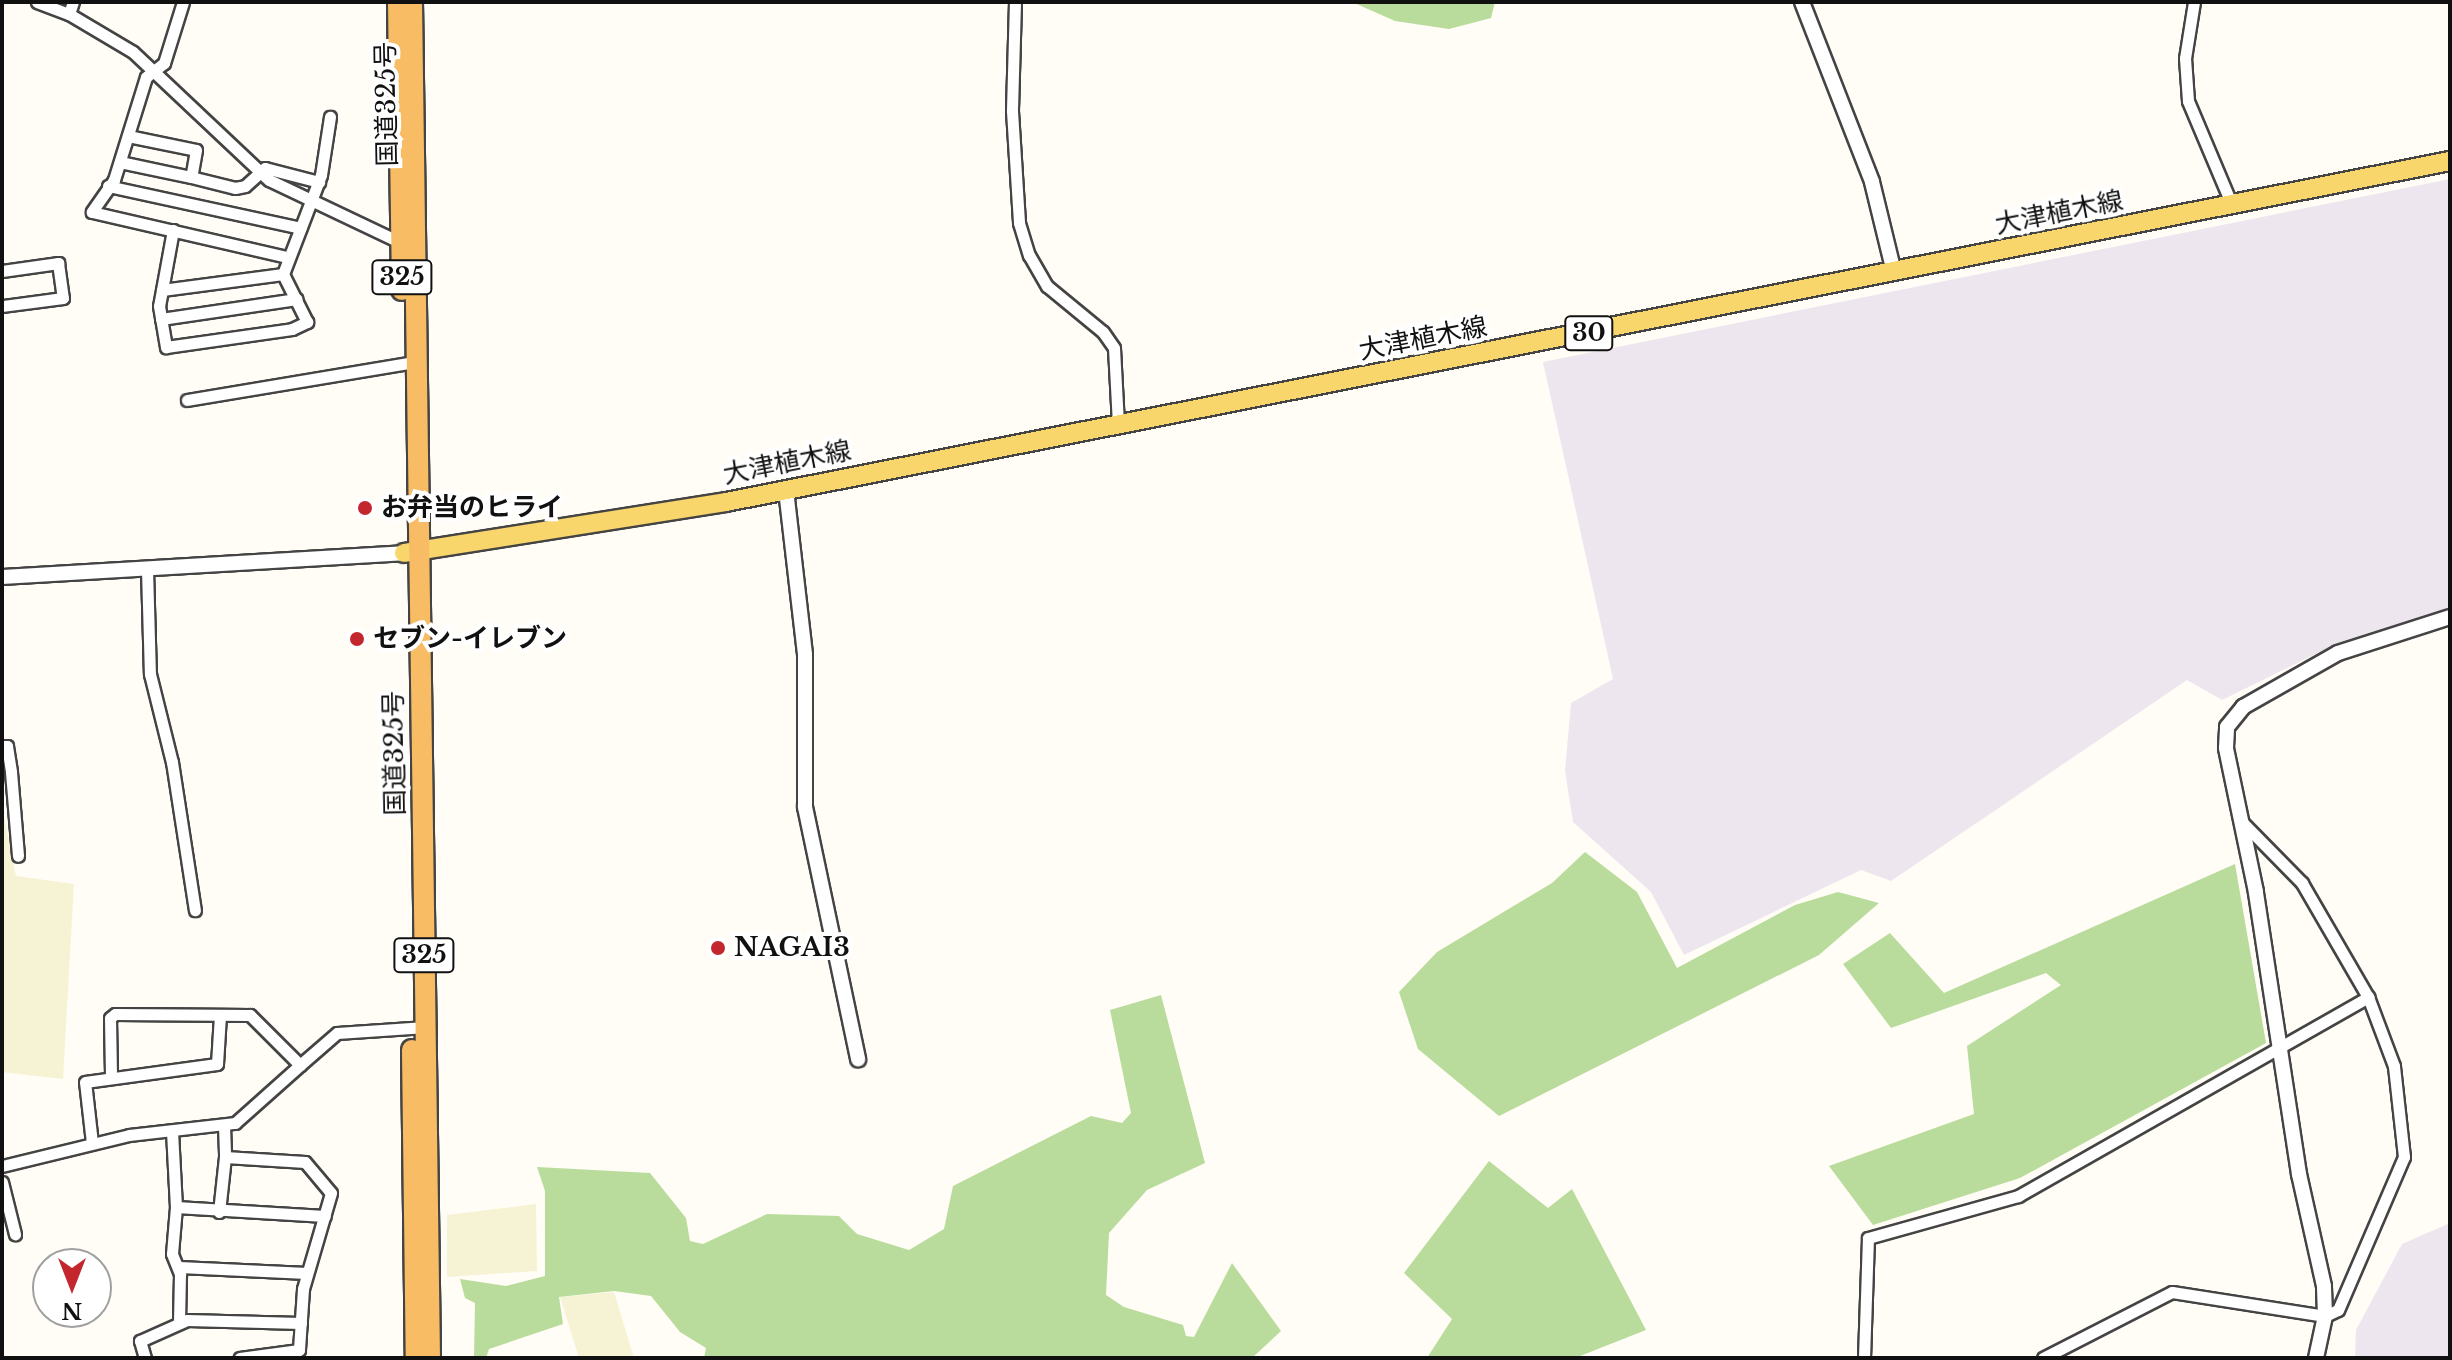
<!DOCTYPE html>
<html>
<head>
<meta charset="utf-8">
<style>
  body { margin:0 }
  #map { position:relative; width:2452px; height:1360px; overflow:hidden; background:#fffdf5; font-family:"Libre Baskerville","Noto Sans JP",serif }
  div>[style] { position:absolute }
  .industrial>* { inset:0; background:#eee6ef }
  .farmland>* { inset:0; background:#f6f3d4 }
  .forest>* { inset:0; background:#b9dc9c }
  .roads { filter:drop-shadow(2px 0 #444) drop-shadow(-2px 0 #444) drop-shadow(0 2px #444) drop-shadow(0 -2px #444) }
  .minor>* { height:11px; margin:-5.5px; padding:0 5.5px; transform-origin:5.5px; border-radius:5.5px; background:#fff }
  .tertiary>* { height:14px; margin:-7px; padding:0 7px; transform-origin:7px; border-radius:7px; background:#fff }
  .primary>* { height:18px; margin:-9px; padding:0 9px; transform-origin:9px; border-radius:9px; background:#f9d66b }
  .trunk>* { height:20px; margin:-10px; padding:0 10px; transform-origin:10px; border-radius:10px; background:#f7bc64 }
  .dots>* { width:22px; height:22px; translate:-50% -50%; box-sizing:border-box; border:4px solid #fff; border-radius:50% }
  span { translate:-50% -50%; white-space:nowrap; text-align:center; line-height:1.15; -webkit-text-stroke:8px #fff; paint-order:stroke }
  .shield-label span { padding:2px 6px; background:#fff; border:2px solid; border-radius:6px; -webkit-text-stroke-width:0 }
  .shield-label { font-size:24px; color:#111; font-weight:700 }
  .street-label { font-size:26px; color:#111 }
  .poi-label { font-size:26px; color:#111; font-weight:700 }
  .left { translate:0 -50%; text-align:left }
  .frame { position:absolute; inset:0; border:4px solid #111; pointer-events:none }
  .north { position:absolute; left:32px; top:1248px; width:80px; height:80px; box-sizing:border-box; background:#fff; border:2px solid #a0a0a0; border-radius:50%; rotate:180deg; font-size:22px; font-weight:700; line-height:32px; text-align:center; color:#111 }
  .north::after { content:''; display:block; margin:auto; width:28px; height:36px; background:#c4262e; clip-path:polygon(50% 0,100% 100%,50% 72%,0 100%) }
</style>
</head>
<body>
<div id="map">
  <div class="industrial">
    <i style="clip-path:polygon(2450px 179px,2450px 607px,2328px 648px,2222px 700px,2187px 680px,1891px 881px,1861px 870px,1684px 955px,1651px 892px,1573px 822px,1565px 771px,1571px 703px,1613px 679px,1543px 362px)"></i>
    <i style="clip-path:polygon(2450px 1223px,2450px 1358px,2355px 1358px,2356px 1330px,2402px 1244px)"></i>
  </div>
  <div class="farmland">
    <i style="clip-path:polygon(2px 807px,16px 876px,74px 884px,63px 1079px,2px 1072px)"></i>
    <i style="clip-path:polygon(536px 1204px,537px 1271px,447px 1277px,447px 1215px)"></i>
    <i style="clip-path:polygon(614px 1292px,634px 1358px,579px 1358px,560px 1297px)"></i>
  </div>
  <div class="forest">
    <i style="clip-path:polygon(1352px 2px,1495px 2px,1491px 18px,1449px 29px,1395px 21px)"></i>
    <i style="clip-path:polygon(1585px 852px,1637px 892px,1677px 968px,1795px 905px,1838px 892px,1879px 903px,1819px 955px,1499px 1116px,1418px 1049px,1399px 992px,1437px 952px,1552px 883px)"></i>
    <i style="clip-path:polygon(2235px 864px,2266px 1043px,2020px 1178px,1873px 1225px,1829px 1166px,1974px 1114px,1967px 1046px,2061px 985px,2046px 973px,1891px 1028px,1843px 964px,1890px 933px,1944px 993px)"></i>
    <i style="clip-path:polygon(1161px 995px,1205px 1163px,1147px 1190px,1109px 1233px,1106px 1295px,1124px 1307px,1183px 1325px,1186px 1336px,1194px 1337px,1232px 1263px,1281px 1331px,1252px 1358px,704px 1358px,706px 1348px,680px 1332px,651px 1296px,614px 1291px,559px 1297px,563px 1324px,489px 1349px,486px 1358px,474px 1358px,475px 1303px,465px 1298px,460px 1279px,506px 1286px,545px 1276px,545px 1191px,537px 1167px,650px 1173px,686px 1218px,690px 1241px,703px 1244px,767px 1214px,839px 1216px,857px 1234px,909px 1250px,944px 1229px,953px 1186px,1091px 1116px,1122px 1123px,1131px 1113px,1110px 1010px)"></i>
    <i style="clip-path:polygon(1489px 1161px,1548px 1208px,1572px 1189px,1646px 1330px,1575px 1358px,1427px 1358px,1452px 1319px,1404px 1273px)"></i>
  </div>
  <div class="roads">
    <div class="minor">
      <i style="left:37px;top:2px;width:34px;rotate:21deg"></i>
      <i style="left:69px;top:14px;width:74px;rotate:30.7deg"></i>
      <i style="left:133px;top:52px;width:187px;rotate:43.3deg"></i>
      <i style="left:269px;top:180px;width:152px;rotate:25.4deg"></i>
      <i style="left:183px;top:2px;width:64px;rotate:107.3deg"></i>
      <i style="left:164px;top:63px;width:23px;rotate:142deg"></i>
      <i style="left:146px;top:77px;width:108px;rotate:107.3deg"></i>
      <i style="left:114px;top:180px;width:39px;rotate:125deg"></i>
      <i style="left:92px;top:212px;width:200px;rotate:13deg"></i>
      <i style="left:1015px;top:2px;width:109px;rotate:91.6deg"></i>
      <i style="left:1012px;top:111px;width:112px;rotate:86.4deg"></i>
      <i style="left:1019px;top:223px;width:34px;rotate:73deg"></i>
      <i style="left:1029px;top:255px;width:36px;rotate:60deg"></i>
      <i style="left:1047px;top:286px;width:72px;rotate:39.4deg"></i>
      <i style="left:1103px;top:332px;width:19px;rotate:55deg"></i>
      <i style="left:1114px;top:348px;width:77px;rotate:87deg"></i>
      <i style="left:2194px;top:2px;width:57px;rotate:99.1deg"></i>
      <i style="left:2185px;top:58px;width:43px;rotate:86deg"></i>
      <i style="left:2188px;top:101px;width:113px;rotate:67.1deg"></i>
      <i style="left:69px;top:14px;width:13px;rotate:-72deg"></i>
      <i style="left:128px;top:136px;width:69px;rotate:11.6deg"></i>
      <i style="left:196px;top:150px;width:27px;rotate:100deg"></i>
      <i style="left:191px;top:177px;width:45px;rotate:14deg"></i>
      <i style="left:235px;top:188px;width:10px;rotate:-11deg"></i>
      <i style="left:245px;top:186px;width:27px;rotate:-42deg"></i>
      <i style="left:265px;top:168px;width:56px;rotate:14.5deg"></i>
      <i style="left:120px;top:162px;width:73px;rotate:11.9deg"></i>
      <i style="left:108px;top:186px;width:197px;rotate:12.3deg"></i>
      <i style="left:173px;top:230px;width:77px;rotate:100.4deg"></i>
      <i style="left:159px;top:306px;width:42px;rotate:80.3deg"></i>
      <i style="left:166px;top:347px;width:127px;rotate:-8.1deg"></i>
      <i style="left:292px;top:329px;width:17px;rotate:-25deg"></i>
      <i style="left:307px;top:322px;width:54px;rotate:-116.6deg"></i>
      <i style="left:283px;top:274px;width:106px;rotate:-69deg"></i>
      <i style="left:321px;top:175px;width:59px;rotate:-81.2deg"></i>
      <i style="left:2px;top:271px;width:57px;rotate:-8.1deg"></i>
      <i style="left:58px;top:263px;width:35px;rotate:82deg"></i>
      <i style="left:63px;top:298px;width:62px;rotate:172.5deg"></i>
      <i style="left:162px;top:290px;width:122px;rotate:-7.5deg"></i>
      <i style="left:161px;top:319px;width:137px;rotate:-8.4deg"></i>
      <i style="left:187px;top:400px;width:231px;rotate:-9.5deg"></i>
      <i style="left:147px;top:569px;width:105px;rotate:88.4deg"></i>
      <i style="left:150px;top:674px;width:91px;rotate:76deg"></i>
      <i style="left:172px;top:762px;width:150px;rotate:81.2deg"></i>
      <i style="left:2px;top:746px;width:5px"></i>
      <i style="left:7px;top:746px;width:26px;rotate:81deg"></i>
      <i style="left:11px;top:772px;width:84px;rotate:85.2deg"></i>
      <i style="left:300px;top:1065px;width:49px;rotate:-40.9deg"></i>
      <i style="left:337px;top:1033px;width:89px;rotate:-3.9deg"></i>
      <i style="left:224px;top:1125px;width:32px;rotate:88deg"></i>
      <i style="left:225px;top:1157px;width:80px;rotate:3.6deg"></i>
      <i style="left:305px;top:1162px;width:40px;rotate:50deg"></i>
      <i style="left:331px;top:1193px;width:100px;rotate:106.3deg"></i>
      <i style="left:303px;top:1289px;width:61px;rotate:93.8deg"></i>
      <i style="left:299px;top:1350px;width:60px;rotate:172.3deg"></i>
      <i style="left:172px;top:1131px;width:76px;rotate:87deg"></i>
      <i style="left:176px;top:1207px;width:47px;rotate:94.9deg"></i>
      <i style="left:172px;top:1254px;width:22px;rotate:68deg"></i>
      <i style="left:180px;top:1274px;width:49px;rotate:91.2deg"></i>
      <i style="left:92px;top:1143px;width:61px;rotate:-96.5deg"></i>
      <i style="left:85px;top:1082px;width:133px;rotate:-7.8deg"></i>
      <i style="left:217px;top:1064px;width:49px;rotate:-86.5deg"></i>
      <i style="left:2px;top:1166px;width:131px;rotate:-13.7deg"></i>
      <i style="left:129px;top:1135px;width:107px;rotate:-6.5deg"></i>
      <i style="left:235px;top:1123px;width:87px;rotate:-41.7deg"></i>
      <i style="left:300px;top:1065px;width:71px;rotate:-135deg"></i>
      <i style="left:250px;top:1015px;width:135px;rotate:-179.6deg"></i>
      <i style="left:115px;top:1014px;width:6px;rotate:141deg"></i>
      <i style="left:110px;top:1018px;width:60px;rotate:89deg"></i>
      <i style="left:2px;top:1182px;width:54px;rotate:76deg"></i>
      <i style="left:176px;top:1207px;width:149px;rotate:3.5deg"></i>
      <i style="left:219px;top:1212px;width:55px;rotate:-83.8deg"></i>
      <i style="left:179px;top:1267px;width:128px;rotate:2.7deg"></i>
      <i style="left:145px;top:1358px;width:18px;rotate:-106deg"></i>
      <i style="left:140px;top:1341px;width:51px;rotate:-24.1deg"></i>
      <i style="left:187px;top:1320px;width:114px;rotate:1.5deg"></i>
      <i style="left:1864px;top:1358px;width:120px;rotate:-88.1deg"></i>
      <i style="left:1868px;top:1238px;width:156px;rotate:-15.6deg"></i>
      <i style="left:2018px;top:1196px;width:403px;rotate:-29.6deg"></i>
      <i style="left:2043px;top:1358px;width:145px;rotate:-27.1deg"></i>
      <i style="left:2172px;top:1292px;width:155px;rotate:8.9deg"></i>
      <i style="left:2325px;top:1316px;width:14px;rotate:-25deg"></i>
      <i style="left:2338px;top:1310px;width:167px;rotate:-66.7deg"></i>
      <i style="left:2404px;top:1157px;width:92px;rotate:-96.3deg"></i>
      <i style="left:2394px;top:1066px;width:74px;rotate:-110.6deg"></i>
      <i style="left:2368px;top:997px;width:132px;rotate:-120.1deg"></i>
      <i style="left:2302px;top:883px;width:84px;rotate:-134.5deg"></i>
    </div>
    <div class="tertiary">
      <i style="left:1802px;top:2px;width:193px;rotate:68.7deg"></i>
      <i style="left:1872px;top:182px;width:93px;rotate:76.3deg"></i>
      <i style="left:786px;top:490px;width:166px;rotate:83.4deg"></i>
      <i style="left:805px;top:655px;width:152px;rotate:90deg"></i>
      <i style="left:805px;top:807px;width:258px;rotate:78.1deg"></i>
      <i style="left:2px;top:577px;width:403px;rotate:-3.4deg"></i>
      <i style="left:2316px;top:1358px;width:43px;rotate:-77.9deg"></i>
      <i style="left:2325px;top:1316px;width:30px;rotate:-92deg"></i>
      <i style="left:2324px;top:1286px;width:115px;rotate:-102.6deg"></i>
      <i style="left:2299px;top:1174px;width:285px;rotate:-98.7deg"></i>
      <i style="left:2256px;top:892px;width:147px;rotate:-101.8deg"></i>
      <i style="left:2226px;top:748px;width:21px;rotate:-87deg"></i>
      <i style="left:2227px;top:727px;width:26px;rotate:-51deg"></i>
      <i style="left:2243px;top:707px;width:109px;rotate:-29.6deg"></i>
      <i style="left:2338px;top:653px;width:118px;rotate:-17.8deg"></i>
    </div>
    <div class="primary">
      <i style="left:404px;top:553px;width:326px;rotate:-9deg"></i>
      <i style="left:726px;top:502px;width:1757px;rotate:-11.19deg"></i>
    </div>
    <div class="trunk">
      <i style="left:398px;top:2px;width:288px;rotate:89.2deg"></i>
      <i style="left:412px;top:2px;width:1356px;rotate:89.24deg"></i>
      <i style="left:412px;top:1050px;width:308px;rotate:89.3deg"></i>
    </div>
  </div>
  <div class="dots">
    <i style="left:365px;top:508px;background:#c4262e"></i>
    <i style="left:357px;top:639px;background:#c4262e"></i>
    <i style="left:718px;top:948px;background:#c4262e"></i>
  </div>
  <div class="shield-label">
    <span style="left:402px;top:277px">325</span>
    <span style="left:1589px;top:333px">30</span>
    <span style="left:424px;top:955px">325</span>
  </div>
  <div class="street-label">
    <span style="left:387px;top:104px;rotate:-91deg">国道325号</span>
    <span style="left:2059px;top:213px;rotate:-11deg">大津植木線</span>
    <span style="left:1423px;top:339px;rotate:-11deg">大津植木線</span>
    <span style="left:787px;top:463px;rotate:-11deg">大津植木線</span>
    <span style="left:395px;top:753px;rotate:-91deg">国道325号</span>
  </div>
  <div class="poi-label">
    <span class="left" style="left:381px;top:508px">お弁当のヒライ</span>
    <span class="left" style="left:373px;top:639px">セブン-イレブン</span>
    <span class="left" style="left:734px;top:948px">NAGAI3</span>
  </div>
  <div class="frame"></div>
  <div class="north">N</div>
</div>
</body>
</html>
